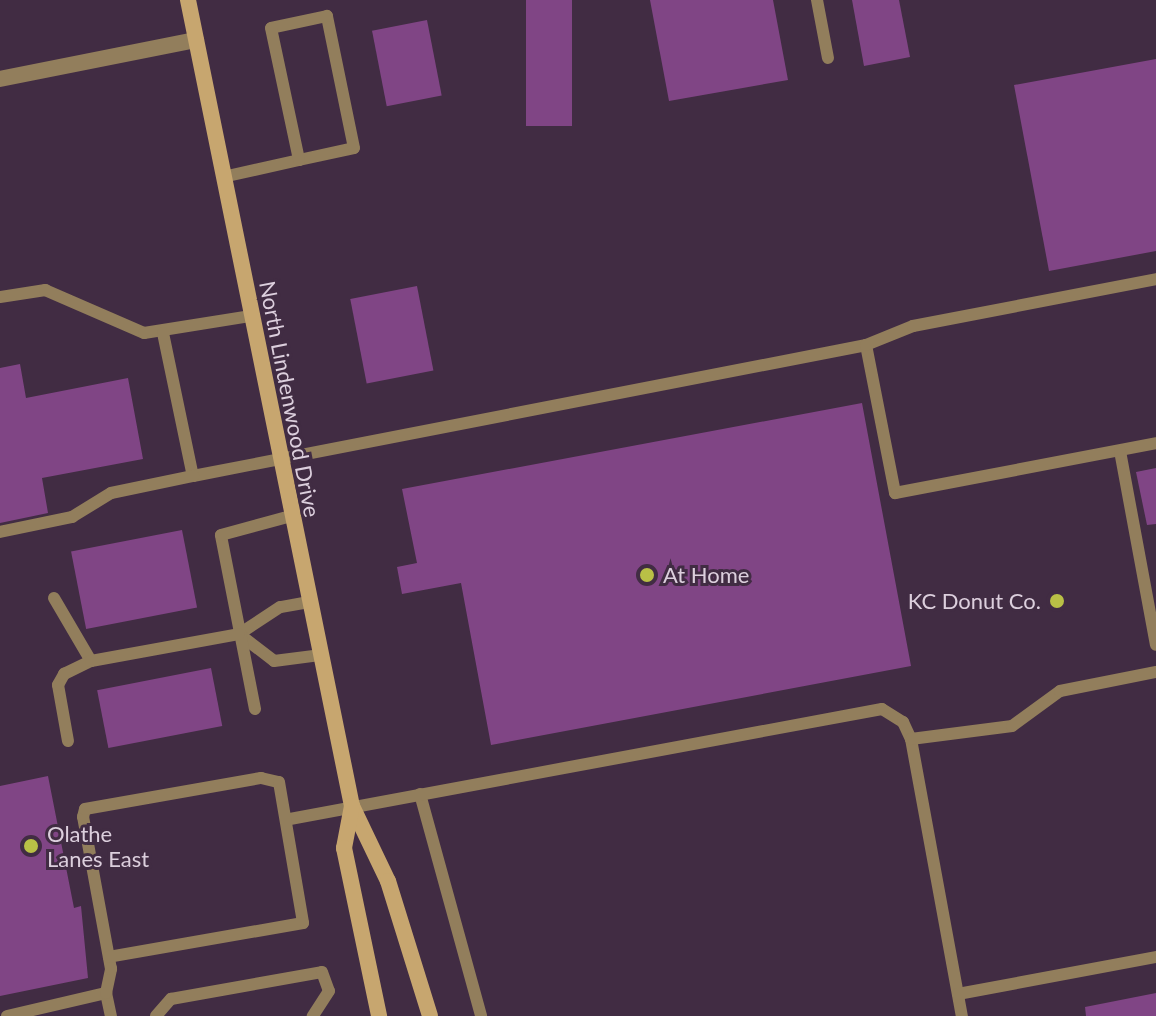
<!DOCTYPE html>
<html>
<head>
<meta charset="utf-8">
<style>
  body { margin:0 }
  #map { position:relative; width:1156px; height:1016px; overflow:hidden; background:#412c43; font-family:Lato,sans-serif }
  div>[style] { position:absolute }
  .building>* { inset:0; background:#804585; transform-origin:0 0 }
  .lane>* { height:12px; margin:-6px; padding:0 6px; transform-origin:6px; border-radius:6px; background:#927e5c }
  .street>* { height:16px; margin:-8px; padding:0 8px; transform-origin:8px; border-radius:8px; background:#927e5c }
  .secondary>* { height:16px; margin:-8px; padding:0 8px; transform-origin:8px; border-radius:8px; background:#c7a66f }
  .dots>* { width:22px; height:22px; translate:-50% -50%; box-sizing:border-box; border:4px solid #412c43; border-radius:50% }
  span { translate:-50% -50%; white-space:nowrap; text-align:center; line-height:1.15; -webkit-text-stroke:6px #412c43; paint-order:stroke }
  .street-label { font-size:22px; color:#dccfdd }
  .poi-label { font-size:22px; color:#dccfdd }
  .left { translate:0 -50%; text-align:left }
  .right { translate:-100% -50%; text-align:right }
</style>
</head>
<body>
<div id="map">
  <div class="building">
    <i style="left:526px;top:0;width:46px;height:126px"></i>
    <i style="clip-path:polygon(650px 0,773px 0,788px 80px,669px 101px)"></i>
    <i style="clip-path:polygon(852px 0,899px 0,910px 57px,864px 66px)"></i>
    <i style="left:427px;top:20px;width:77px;height:56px;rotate:79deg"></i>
    <i style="clip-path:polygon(1156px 59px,1156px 251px,1049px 271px,1014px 85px)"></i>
    <i style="left:417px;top:286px;width:86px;height:68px;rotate:79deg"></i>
    <i style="clip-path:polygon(20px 364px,26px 398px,128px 378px,143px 459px,42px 478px,48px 513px,0 523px,0 368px)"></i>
    <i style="clip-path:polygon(862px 403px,911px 666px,491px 745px,461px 583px,402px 594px,397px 567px,417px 563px,402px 489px)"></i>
    <i style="clip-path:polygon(1156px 468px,1156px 524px,1147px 525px,1136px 472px)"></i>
    <i style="left:182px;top:530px;width:79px;height:113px;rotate:79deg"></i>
    <i style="left:211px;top:668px;width:59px;height:116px;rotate:79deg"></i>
    <i style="clip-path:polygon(48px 776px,74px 908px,81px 906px,88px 978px,0 996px,0 786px)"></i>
    <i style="clip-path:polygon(1156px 993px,1156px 1016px,1086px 1016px,1085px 1007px)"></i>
  </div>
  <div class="lane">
    <i style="left:817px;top:0;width:59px;rotate:79.3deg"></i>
    <i style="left:223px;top:177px;width:78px;rotate:-12.6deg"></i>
    <i style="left:299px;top:160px;width:56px;rotate:-12.3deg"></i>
    <i style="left:354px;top:148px;width:135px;rotate:-101.6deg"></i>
    <i style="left:327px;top:16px;width:57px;rotate:167.9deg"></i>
    <i style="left:271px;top:28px;width:135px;rotate:78deg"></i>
    <i style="left:0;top:297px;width:46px;rotate:-8.8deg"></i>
    <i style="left:45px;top:290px;width:108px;rotate:23.5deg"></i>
    <i style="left:144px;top:333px;width:107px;rotate:-9.1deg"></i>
    <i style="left:163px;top:333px;width:146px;rotate:78.2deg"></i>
    <i style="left:193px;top:476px;width:686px;rotate:-11.01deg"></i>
    <i style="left:866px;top:345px;width:151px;rotate:78.9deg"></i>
    <i style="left:895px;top:493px;width:266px;rotate:-10.8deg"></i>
    <i style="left:866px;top:345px;width:51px;rotate:-22deg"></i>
    <i style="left:913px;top:326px;width:248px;rotate:-10.9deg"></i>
    <i style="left:1120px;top:451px;width:197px;rotate:79.5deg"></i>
    <i style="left:0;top:532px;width:74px;rotate:-11.8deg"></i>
    <i style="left:72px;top:517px;width:46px;rotate:-31.6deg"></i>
    <i style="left:111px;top:493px;width:84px;rotate:-11.7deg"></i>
    <i style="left:54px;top:598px;width:73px;rotate:59.6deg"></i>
    <i style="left:309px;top:602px;width:29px;rotate:170deg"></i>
    <i style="left:280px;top:607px;width:49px;rotate:146.6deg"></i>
    <i style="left:239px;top:634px;width:44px;rotate:37.6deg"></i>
    <i style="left:274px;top:661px;width:46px;rotate:-7.4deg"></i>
    <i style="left:255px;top:709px;width:177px;rotate:-101.1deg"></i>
    <i style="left:221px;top:535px;width:73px;rotate:-15.2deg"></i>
    <i style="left:911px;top:739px;width:282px;rotate:79.6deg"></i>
    <i style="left:68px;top:741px;width:57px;rotate:-100.1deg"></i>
    <i style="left:58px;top:685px;width:13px;rotate:-61deg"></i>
    <i style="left:64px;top:674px;width:30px;rotate:-26deg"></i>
    <i style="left:91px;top:661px;width:150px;rotate:-10.3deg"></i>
    <i style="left:420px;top:794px;width:230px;rotate:74.6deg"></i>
    <i style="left:290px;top:819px;width:602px;rotate:-10.53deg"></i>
    <i style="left:882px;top:709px;width:25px;rotate:32deg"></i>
    <i style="left:903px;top:722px;width:19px;rotate:65deg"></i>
    <i style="left:911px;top:739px;width:102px;rotate:-7.3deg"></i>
    <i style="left:1012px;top:726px;width:59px;rotate:-36.1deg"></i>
    <i style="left:1060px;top:691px;width:98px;rotate:-11.2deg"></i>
    <i style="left:106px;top:993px;width:24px;rotate:78deg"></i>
    <i style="left:958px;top:994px;width:201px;rotate:-10.6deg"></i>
    <i style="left:7px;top:1016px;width:102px;rotate:-13.1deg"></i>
    <i style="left:106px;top:993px;width:25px;rotate:-78deg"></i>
    <i style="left:111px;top:969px;width:155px;rotate:-100.4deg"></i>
    <i style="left:83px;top:817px;width:8px;rotate:-76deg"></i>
    <i style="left:85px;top:809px;width:179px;rotate:-10deg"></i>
    <i style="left:261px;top:778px;width:18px;rotate:13deg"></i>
    <i style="left:279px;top:782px;width:143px;rotate:80.3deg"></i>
    <i style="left:303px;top:923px;width:197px;rotate:170.1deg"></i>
    <i style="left:156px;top:1016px;width:23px;rotate:-49deg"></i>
    <i style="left:171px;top:999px;width:153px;rotate:-10.1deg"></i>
    <i style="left:322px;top:972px;width:20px;rotate:70deg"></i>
    <i style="left:329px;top:991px;width:30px;rotate:123deg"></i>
  </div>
  <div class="street">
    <i style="left:0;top:79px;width:200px;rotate:-11.3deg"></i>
  </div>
  <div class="secondary">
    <i style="left:188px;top:0;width:823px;rotate:78.5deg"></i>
    <i style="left:352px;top:806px;width:83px;rotate:64.4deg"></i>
    <i style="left:388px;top:881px;width:141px;rotate:72.7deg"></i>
    <i style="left:352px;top:806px;width:43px;rotate:100.8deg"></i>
    <i style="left:344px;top:848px;width:172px;rotate:78.2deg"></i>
  </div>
  <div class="dots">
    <i style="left:647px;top:575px;background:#b9c046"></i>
    <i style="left:1057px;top:601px;background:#b9c046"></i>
    <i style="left:31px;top:846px;background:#b9c046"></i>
  </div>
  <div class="street-label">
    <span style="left:290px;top:399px;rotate:79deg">North Lindenwood Drive</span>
  </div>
  <div class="poi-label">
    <span class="left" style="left:663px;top:575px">At Home</span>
    <span class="right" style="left:1041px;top:601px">KC Donut Co.</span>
    <span class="left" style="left:47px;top:846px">Olathe<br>Lanes East</span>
  </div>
</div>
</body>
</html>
